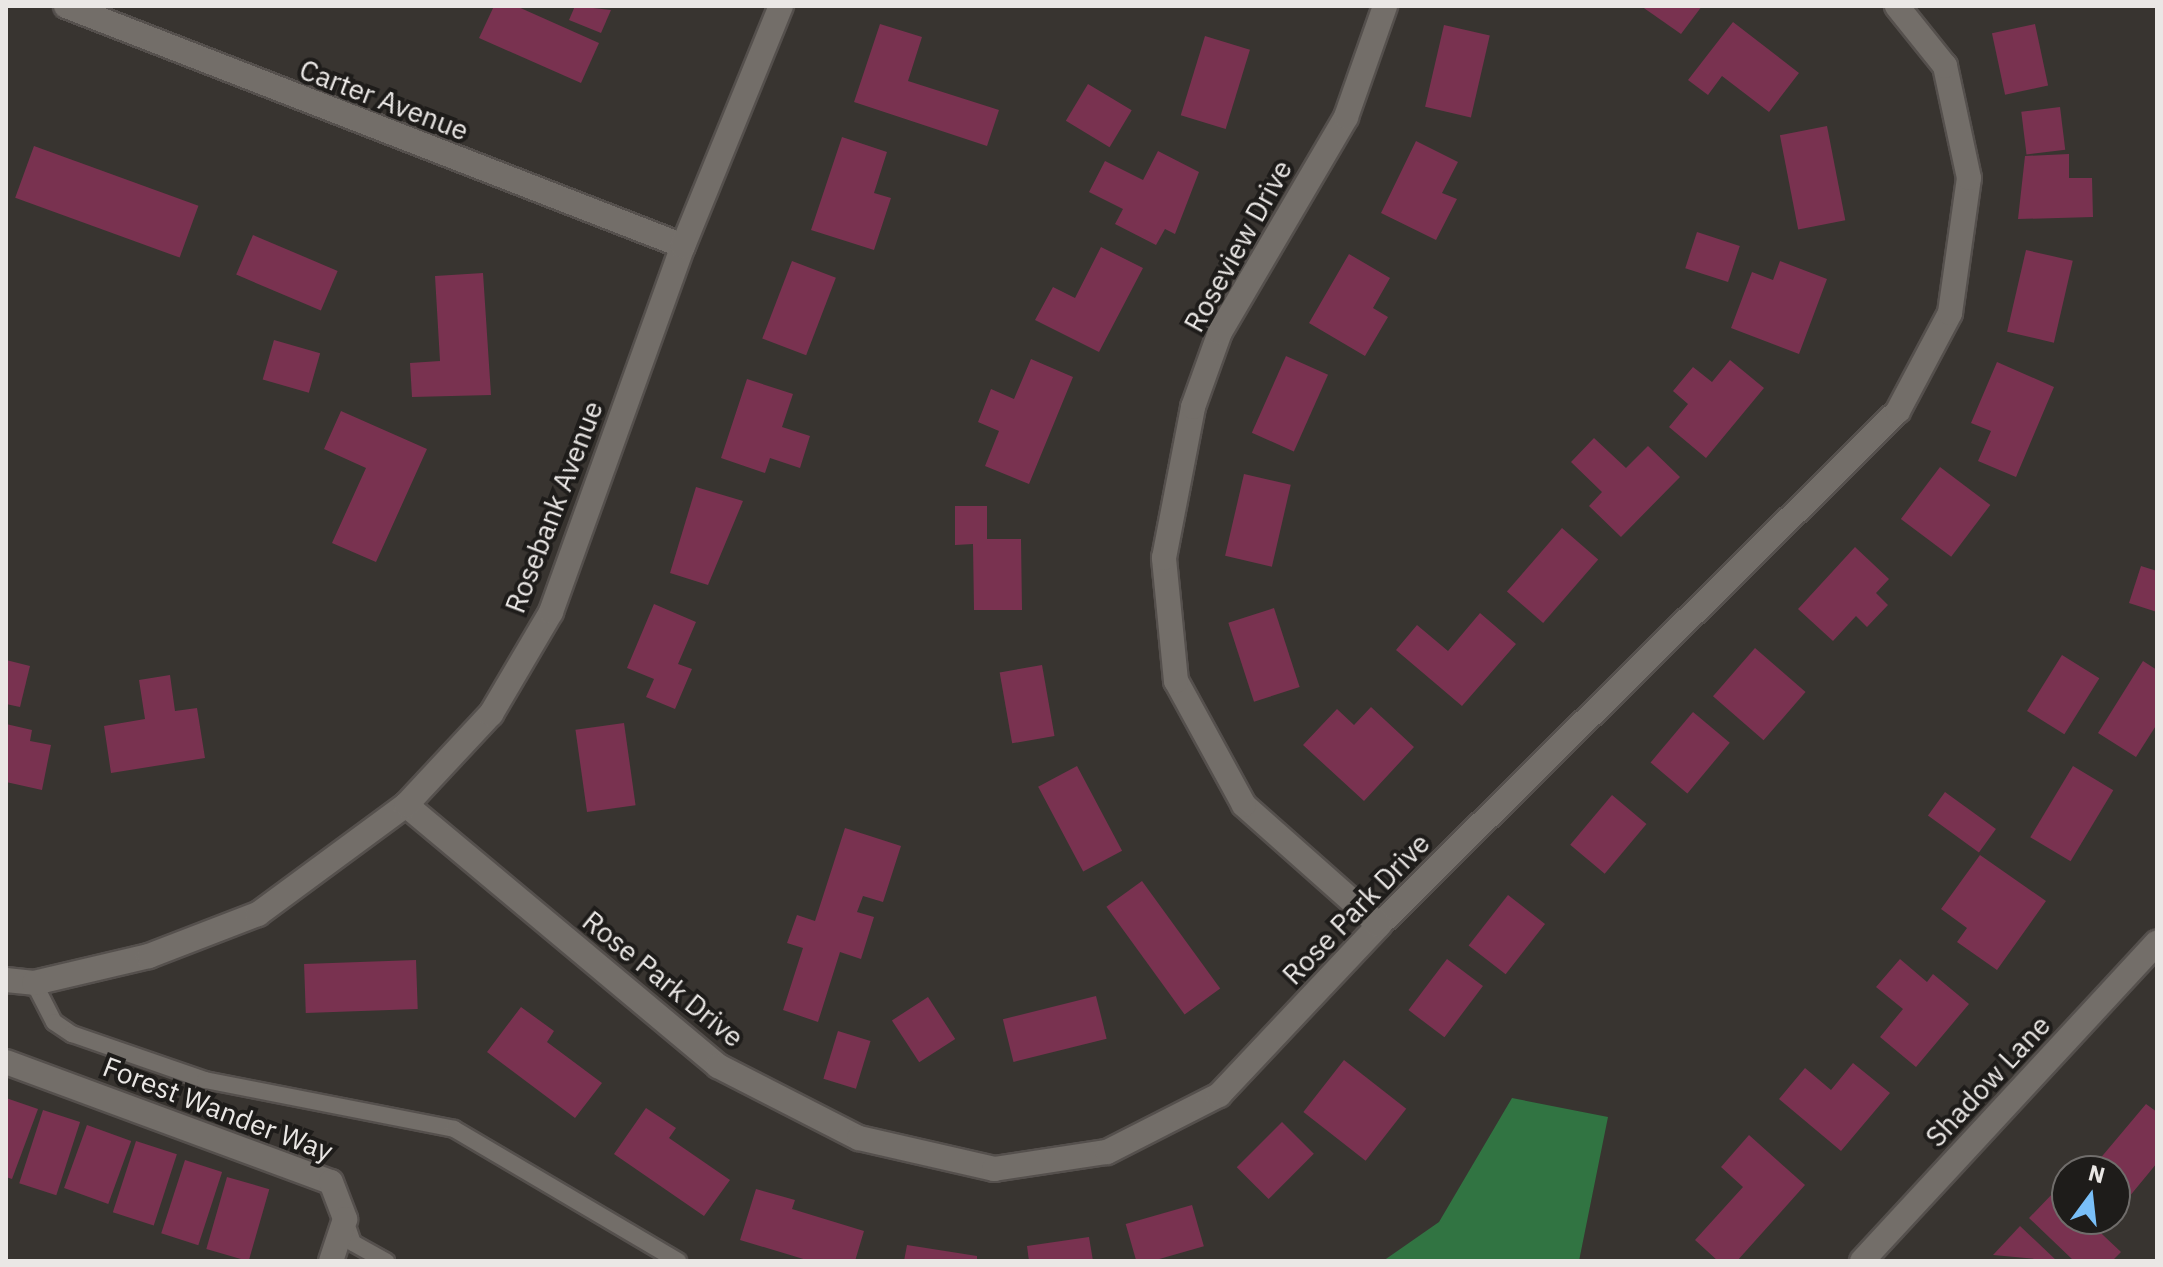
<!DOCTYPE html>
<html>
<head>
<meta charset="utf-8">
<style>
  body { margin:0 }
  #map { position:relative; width:2163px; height:1267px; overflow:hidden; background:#383430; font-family:"IBM Plex Sans",sans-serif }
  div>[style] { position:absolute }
  .forest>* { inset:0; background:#317442 }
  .building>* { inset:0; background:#793250; transform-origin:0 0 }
  .roads { filter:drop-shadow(2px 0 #55504d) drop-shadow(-2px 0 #55504d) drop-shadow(0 2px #55504d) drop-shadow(0 -2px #55504d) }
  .lane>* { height:16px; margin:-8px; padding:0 8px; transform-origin:8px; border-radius:8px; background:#736e69 }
  .street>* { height:24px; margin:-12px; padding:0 12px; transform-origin:12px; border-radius:12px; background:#736e69 }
  .secondary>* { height:24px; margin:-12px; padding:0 12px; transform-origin:12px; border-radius:12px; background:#736e69 }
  span { translate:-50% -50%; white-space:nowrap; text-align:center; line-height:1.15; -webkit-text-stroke:8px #1e1c1a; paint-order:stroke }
  .street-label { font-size:28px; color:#eae7e5 }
  .frame { position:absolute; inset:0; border:8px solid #eae7e5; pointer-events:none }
  .north { position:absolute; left:2051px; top:1155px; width:80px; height:80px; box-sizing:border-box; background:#1e1c1a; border:2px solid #706d6b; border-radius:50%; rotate:15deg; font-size:22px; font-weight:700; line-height:32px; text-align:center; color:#eae7e5 }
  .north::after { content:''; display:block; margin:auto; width:28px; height:36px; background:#79bff8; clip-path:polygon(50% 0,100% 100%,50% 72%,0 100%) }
</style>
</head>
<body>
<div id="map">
  <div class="forest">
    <i style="clip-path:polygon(1512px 1098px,1608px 1117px,1579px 1261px,1383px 1261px,1439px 1222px)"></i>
  </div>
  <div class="building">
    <i style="clip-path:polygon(494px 6px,516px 6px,599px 43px,581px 83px,479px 38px)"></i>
    <i style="clip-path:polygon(575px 6px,611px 10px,601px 33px,569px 20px)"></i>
    <i style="clip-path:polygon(1641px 6px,1702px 6px,1681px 34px)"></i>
    <i style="clip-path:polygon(1733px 22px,1799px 73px,1769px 112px,1722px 76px,1708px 95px,1688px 80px)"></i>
    <i style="clip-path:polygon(880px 24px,922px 37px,908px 81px,999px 110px,987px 146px,854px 102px)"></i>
    <i style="left:2035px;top:24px;width:63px;height:44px;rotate:78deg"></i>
    <i style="left:1444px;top:25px;width:47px;height:84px;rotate:13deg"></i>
    <i style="left:1205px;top:36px;width:47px;height:83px;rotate:17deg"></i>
    <i style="left:1088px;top:84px;width:51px;height:43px;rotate:31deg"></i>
    <i style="left:2060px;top:107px;width:43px;height:39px;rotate:83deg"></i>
    <i style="left:1827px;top:126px;width:96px;height:48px;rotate:79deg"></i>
    <i style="clip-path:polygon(842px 137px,887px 152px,874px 193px,891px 198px,874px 250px,811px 230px)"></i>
    <i style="clip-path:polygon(1416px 141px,1458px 162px,1442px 193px,1457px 199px,1436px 240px,1381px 213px)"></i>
    <i style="left:34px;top:146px;width:175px;height:55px;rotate:20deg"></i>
    <i style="clip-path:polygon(1158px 151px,1199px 172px,1175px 234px,1165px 229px,1156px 245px,1115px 224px,1123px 209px,1089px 192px,1105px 161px,1143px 180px)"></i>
    <i style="clip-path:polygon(2069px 154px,2069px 178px,2092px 178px,2093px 217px,2018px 219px,2025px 156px)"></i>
    <i style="left:1697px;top:232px;width:45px;height:38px;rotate:18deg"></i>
    <i style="left:253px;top:235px;width:92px;height:43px;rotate:23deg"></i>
    <i style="clip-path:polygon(1101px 247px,1143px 268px,1099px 352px,1035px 320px,1053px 287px,1075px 298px)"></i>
    <i style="left:2026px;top:250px;width:48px;height:84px;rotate:13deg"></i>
    <i style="clip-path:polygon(1349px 254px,1390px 278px,1373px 308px,1388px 317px,1365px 356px,1309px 323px)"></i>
    <i style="left:792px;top:261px;width:47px;height:83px;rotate:21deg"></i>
    <i style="clip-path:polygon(1780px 261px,1827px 279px,1799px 354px,1731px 328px,1752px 272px,1773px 280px)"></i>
    <i style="clip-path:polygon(483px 273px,491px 395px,412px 397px,410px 363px,440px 361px,435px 276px)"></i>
    <i style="left:274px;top:340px;width:48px;height:41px;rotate:16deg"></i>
    <i style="left:1286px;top:356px;width:46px;height:84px;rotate:24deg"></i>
    <i style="clip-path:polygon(1031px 359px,1073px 377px,1029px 484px,985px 466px,999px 431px,978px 422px,991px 389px,1014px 399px)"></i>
    <i style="clip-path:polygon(1730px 360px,1764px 388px,1706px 458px,1669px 427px,1688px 404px,1673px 391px,1693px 367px,1712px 382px)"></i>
    <i style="clip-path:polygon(1997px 362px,2054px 387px,2016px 477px,1978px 461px,1991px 431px,1971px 423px)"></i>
    <i style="clip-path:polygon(747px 379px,793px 394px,782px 427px,810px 436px,800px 468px,770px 458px,765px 473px,721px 458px)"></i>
    <i style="clip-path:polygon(341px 411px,427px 449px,376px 562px,332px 543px,366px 468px,324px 449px)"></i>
    <i style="clip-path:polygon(1594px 438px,1626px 468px,1648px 446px,1680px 477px,1621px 537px,1589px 506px,1602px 492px,1571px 462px)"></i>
    <i style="left:1940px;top:467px;width:63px;height:65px;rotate:37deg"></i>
    <i style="left:1244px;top:474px;width:48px;height:84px;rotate:13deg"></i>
    <i style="clip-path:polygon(696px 487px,743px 501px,708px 585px,670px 573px)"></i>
    <i style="clip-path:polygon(955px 506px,987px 506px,987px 539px,1021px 539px,1022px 610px,974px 610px,973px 544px,955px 545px)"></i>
    <i style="left:1562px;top:528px;width:48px;height:84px;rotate:41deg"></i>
    <i style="clip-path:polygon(1855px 547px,1889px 579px,1876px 593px,1888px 605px,1867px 627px,1856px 616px,1833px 641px,1798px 609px)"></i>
    <i style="clip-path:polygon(2141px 566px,2157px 571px,2157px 612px,2129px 603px)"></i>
    <i style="clip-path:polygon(654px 604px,696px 622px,678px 664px,692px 669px,675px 709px,646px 697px,654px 679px,627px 668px)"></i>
    <i style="left:1274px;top:608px;width:83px;height:48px;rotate:72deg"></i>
    <i style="clip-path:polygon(1480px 613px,1516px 644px,1462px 706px,1396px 650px,1417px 625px,1448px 651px)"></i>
    <i style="left:1755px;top:648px;width:67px;height:64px;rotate:41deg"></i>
    <i style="left:2062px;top:655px;width:44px;height:66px;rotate:32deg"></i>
    <i style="clip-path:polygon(6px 660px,30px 666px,20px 707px,6px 704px)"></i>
    <i style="clip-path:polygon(2143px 661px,2157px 670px,2157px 724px,2136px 757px,2098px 733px)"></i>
    <i style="left:1042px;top:665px;width:72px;height:43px;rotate:80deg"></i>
    <i style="clip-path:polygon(170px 675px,175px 711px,197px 708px,205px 758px,111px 773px,104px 726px,145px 719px,139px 680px)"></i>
    <i style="clip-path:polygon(1371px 707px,1414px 747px,1364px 801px,1303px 745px,1337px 709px,1354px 725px)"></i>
    <i style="left:1693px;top:712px;width:48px;height:66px;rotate:40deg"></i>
    <i style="left:624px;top:723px;width:83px;height:49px;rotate:82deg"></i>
    <i style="clip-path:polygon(6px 724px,32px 730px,30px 741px,51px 745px,42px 790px,6px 782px)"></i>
    <i style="left:1077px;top:766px;width:96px;height:44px;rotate:62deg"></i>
    <i style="left:2073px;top:766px;width:47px;height:83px;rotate:31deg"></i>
    <i style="left:1945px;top:792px;width:63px;height:29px;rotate:36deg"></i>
    <i style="left:1612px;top:795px;width:45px;height:65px;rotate:40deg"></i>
    <i style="clip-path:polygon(845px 828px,901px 846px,883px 902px,863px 896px,857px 912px,874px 917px,861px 959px,840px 952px,818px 1022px,783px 1010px,803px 948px,787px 943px,797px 915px,815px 921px)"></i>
    <i style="clip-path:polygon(1980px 855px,2046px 901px,1997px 970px,1957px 942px,1967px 928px,1941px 909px)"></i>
    <i style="left:1142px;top:881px;width:133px;height:44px;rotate:54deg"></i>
    <i style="left:1508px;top:895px;width:47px;height:64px;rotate:38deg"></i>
    <i style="left:1447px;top:959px;width:45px;height:64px;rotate:37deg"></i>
    <i style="clip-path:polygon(1900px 959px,1927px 982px,1933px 974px,1969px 1004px,1916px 1067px,1880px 1037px,1903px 1009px,1876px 987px)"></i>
    <i style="left:416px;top:960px;width:49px;height:112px;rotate:88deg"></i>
    <i style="left:1096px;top:996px;width:44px;height:96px;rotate:76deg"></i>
    <i style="left:928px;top:997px;width:50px;height:43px;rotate:57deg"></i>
    <i style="clip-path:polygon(521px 1007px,554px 1031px,547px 1042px,602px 1083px,575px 1118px,487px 1052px)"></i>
    <i style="left:838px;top:1031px;width:34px;height:50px;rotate:17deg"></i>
    <i style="left:1344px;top:1060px;width:79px;height:66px;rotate:38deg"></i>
    <i style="clip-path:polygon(1853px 1063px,1890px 1093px,1841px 1151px,1779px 1099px,1805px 1068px,1831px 1090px)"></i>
    <i style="clip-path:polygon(6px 1098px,38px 1109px,12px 1179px,6px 1177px)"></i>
    <i style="clip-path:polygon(2146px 1104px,2157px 1112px,2157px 1163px,2129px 1197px,2115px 1186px,2115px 1171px,2093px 1167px)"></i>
    <i style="clip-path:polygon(646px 1108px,676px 1128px,669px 1138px,730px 1180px,704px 1216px,614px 1154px)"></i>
    <i style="left:43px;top:1110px;width:39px;height:77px;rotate:18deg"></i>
    <i style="left:1282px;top:1122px;width:45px;height:64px;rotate:45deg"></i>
    <i style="left:87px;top:1125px;width:47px;height:67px;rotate:20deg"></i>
    <i style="clip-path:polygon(1749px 1135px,1805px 1185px,1737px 1261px,1718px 1261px,1695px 1240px,1743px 1187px,1721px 1167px)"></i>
    <i style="left:136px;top:1141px;width:43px;height:75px;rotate:18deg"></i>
    <i style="left:185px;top:1160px;width:39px;height:77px;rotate:18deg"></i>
    <i style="left:227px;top:1177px;width:44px;height:75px;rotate:16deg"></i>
    <i style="clip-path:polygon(756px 1189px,795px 1200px,792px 1209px,864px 1231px,855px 1261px,810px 1261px,740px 1240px)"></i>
    <i style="clip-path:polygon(2056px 1190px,2067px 1200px,2067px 1219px,2086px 1219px,2121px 1252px,2112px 1261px,2074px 1261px,2029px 1218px)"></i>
    <i style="left:1192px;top:1205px;width:43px;height:69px;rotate:74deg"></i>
    <i style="clip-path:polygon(2020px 1226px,2057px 1261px,1993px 1255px)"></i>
    <i style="clip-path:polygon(1089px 1237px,1093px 1261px,1029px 1261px,1027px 1246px)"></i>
    <i style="clip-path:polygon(907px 1245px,977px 1256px,977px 1261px,904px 1261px)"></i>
  </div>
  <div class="roads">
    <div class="lane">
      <i style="left:34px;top:983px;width:44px;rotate:62.9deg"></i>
      <i style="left:54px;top:1022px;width:22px;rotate:34deg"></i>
      <i style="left:72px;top:1034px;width:141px;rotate:19.1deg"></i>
      <i style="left:205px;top:1080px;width:254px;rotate:11.1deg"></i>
      <i style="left:454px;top:1129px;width:260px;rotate:30.5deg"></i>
      <i style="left:345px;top:1220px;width:24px;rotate:71deg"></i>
      <i style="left:353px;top:1243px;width:38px;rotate:29deg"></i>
    </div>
    <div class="street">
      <i style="left:66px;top:6px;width:662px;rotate:21.25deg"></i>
      <i style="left:406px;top:805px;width:407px;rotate:39.9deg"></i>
      <i style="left:718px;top:1066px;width:158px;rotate:27.1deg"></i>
      <i style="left:859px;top:1138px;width:139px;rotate:12.9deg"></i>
      <i style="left:994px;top:1169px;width:114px;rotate:-8.6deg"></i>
      <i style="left:1107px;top:1152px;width:126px;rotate:-27deg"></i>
      <i style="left:1219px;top:1095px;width:233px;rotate:-46.7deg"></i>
      <i style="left:1379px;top:925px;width:730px;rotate:-44.72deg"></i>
      <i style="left:1898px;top:411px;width:111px;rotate:-62deg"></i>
      <i style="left:1950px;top:313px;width:136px;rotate:-82deg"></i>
      <i style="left:1969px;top:178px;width:115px;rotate:-102.1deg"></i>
      <i style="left:1945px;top:66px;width:77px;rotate:-128.7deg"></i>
      <i style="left:1379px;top:925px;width:181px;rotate:-138.4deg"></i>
      <i style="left:1244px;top:805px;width:141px;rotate:-118.7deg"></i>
      <i style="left:1176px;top:681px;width:124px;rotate:-95.6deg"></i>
      <i style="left:1164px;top:558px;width:154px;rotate:-79.1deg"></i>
      <i style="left:1193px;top:407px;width:80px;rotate:-70.2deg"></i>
      <i style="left:1220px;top:332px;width:249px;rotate:-59.6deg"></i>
      <i style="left:1346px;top:117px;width:118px;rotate:-70.6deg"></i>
      <i style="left:6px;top:1062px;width:346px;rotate:20.3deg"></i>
      <i style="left:331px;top:1182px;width:40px;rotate:69deg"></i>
      <i style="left:345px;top:1219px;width:44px;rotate:108.4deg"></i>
      <i style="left:1862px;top:1261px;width:434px;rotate:-47.2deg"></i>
    </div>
    <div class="secondary">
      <i style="left:6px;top:980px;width:28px;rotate:6deg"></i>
      <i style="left:34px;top:983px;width:118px;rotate:-13.2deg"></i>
      <i style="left:149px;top:956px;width:117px;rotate:-21.1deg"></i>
      <i style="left:258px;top:914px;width:184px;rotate:-36.4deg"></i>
      <i style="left:406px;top:805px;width:125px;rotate:-47deg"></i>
      <i style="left:491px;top:714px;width:118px;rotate:-59.5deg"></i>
      <i style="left:551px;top:612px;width:389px;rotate:-70.2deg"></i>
      <i style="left:683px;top:246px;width:259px;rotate:-67.8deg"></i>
    </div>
  </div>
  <div class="street-label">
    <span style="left:384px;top:100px;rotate:21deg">Carter Avenue</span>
    <span style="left:1238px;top:246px;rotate:-61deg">Roseview Drive</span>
    <span style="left:554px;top:507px;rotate:-69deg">Rosebank Avenue</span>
    <span style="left:1356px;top:909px;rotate:-46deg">Rose Park Drive</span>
    <span style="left:663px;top:979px;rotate:39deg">Rose Park Drive</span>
    <span style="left:1988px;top:1081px;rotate:-47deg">Shadow Lane</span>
    <span style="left:218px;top:1109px;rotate:21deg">Forest Wander Way</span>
  </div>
  <div class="frame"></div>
  <div class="north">N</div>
</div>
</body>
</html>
